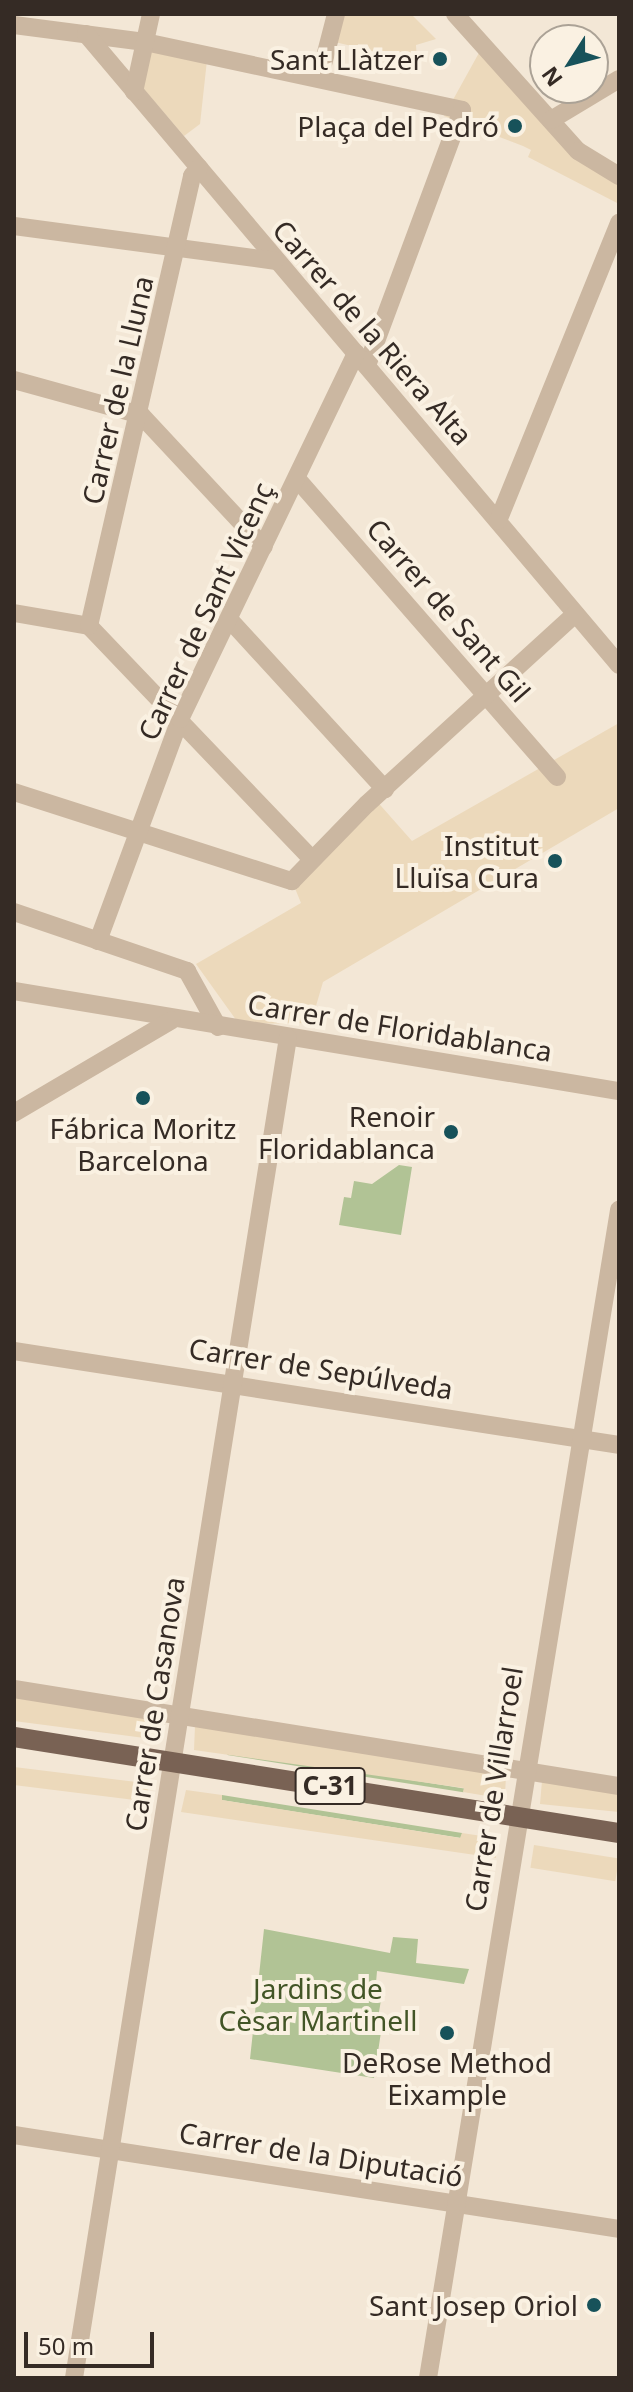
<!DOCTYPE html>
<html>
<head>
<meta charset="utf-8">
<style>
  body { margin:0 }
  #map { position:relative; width:633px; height:2392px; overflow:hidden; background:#f3e7d6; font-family:"Noto Sans",sans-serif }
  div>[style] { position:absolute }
  .green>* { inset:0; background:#b1c395; transform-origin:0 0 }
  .plaza>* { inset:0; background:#ecd9bb; transform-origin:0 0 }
  .minor>* { height:18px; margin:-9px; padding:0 9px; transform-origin:9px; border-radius:9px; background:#cbb7a1 }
  .major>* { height:20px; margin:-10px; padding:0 10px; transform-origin:10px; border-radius:10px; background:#796254 }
  .dots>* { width:22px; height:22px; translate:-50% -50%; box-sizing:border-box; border:4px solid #faf1e2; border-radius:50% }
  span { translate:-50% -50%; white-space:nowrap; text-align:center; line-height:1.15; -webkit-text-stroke:8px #faf1e2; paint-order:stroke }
  .shield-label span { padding:2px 6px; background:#faf1e2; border:2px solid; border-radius:6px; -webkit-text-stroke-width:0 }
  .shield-label { font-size:26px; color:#352b25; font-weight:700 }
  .poi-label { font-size:28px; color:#352b25 }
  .right { translate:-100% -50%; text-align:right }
  .street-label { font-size:28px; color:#352b25 }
  .park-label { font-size:28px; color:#425526 }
  .frame { position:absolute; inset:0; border:16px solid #352b25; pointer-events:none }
  .north { position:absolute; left:529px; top:24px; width:80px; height:80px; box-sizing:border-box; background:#faf1e2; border:2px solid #aba296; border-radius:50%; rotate:234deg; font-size:22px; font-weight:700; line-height:32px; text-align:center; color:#352b25 }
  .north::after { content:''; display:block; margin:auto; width:28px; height:36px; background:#17525a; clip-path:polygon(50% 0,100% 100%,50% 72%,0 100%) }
  .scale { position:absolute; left:24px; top:2332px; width:130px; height:36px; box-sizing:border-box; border:4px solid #352b25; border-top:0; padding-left:10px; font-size:24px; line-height:28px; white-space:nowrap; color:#352b25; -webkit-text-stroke:6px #faf1e2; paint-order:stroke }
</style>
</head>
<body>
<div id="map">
  <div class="green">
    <i style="clip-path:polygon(399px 1165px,412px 1167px,401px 1235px,339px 1225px,344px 1197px,351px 1198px,354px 1181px,372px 1184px)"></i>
    <i style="left:228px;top:1751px;width:239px;height:4px;rotate:9deg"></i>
    <i style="left:222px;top:1795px;width:243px;height:5px;rotate:9deg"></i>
    <i style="clip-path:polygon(264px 1929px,390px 1953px,393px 1937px,418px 1939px,416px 1963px,469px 1969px,464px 1984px,377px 1971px,376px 1983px,383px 1988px,378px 2018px,383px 2019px,374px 2078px,250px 2059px)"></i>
  </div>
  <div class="plaza">
    <i style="clip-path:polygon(342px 14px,411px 14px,436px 39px,416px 45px,417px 62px,335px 42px)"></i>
    <i style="clip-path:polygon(155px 50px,207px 60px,200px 124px,184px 136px,142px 87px,149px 54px)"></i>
    <i style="clip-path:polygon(480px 51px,619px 176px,619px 204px,528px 157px,531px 150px,523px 146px,444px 116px)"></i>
    <i style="clip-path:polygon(619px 723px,619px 808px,323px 982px,311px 1023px,239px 1024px,196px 964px,301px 903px,292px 881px,374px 798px,412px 841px)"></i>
    <i style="clip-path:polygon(14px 1697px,160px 1720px,160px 1740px,14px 1721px)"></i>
    <i style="clip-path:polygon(195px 1726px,506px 1776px,505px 1795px,499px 1798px,463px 1792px,464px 1788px,194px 1750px)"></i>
    <i style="left:14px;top:1767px;width:136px;height:18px;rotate:7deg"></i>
    <i style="clip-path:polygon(542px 1781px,619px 1792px,619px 1812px,540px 1804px)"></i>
    <i style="clip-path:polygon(186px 1790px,222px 1795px,222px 1800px,460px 1838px,462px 1833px,495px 1838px,496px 1858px,181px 1812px)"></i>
    <i style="left:534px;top:1845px;width:86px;height:23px;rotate:9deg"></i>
  </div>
  <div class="minor">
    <i style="left:455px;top:14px;width:184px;rotate:48.1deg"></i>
    <i style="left:578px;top:151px;width:48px;rotate:31.4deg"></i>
    <i style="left:14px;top:25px;width:132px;rotate:7.4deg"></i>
    <i style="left:145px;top:42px;width:324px;rotate:12.1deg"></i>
    <i style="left:462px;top:110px;width:273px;rotate:110.4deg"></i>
    <i style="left:86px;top:34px;width:826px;rotate:49.81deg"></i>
    <i style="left:320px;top:76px;width:64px;rotate:-75.5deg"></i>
    <i style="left:134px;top:92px;width:80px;rotate:-77.7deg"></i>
    <i style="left:551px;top:120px;width:79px;rotate:-31.1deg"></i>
    <i style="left:14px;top:226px;width:263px;rotate:7.6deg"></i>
    <i style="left:14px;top:380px;width:132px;rotate:15.4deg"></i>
    <i style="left:141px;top:415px;width:180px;rotate:47deg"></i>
    <i style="left:298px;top:480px;width:394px;rotate:48.9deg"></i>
    <i style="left:498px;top:521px;width:322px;rotate:-67.9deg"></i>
    <i style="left:14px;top:613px;width:76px;rotate:9.8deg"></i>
    <i style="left:89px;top:626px;width:321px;rotate:46.3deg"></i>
    <i style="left:229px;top:619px;width:231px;rotate:47.5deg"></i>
    <i style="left:89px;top:626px;width:462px;rotate:-77.1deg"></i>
    <i style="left:192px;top:176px;width:11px;rotate:-49deg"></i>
    <i style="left:14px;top:792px;width:292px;rotate:17.8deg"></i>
    <i style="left:292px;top:881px;width:107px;rotate:-45.8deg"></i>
    <i style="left:367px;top:804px;width:282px;rotate:-42.4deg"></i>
    <i style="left:14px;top:912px;width:183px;rotate:18.8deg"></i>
    <i style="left:187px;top:971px;width:64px;rotate:61deg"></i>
    <i style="left:98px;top:941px;width:237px;rotate:-69.7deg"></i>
    <i style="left:180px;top:719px;width:406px;rotate:-64.3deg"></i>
    <i style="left:14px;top:991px;width:613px;rotate:9.39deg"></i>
    <i style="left:14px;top:1113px;width:183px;rotate:-30.5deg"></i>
    <i style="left:14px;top:1351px;width:612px;rotate:8.83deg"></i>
    <i style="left:14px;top:1689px;width:613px;rotate:9.11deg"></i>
    <i style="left:14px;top:2135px;width:612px;rotate:8.83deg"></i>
    <i style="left:74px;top:2378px;width:1357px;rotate:-80.93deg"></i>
    <i style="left:428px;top:2378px;width:1184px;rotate:-80.71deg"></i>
  </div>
  <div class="major">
    <i style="left:14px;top:1737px;width:613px;rotate:9.02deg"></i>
  </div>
  <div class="dots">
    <i style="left:440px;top:59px;background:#17525a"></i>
    <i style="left:515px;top:126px;background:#17525a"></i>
    <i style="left:555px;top:861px;background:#17525a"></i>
    <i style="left:143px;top:1098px;background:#17525a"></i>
    <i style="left:451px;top:1132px;background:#17525a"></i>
    <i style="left:447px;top:2033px;background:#17525a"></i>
    <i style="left:594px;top:2305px;background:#17525a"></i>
  </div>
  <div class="shield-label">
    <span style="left:330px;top:1786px">C-31</span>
  </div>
  <div class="poi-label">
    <span class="right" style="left:424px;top:59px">Sant Llàtzer</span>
    <span class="right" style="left:499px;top:126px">Plaça del Pedró</span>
    <span class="right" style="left:539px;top:861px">Institut<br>Lluïsa Cura</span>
    <span class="right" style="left:435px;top:1132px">Renoir<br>Floridablanca</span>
    <span style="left:143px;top:1144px">Fábrica Moritz<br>Barcelona</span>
    <span style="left:447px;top:2078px">DeRose Method<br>Eixample</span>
    <span class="right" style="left:578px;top:2305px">Sant Josep Oriol</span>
  </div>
  <div class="street-label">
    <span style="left:373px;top:332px;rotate:49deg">Carrer de la Riera Alta</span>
    <span style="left:117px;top:390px;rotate:-77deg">Carrer de la Lluna</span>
    <span style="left:449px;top:610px;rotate:49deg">Carrer de Sant Gil</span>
    <span style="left:205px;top:611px;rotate:-65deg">Carrer de Sant Vicenç</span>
    <span style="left:400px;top:1027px;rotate:9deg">Carrer de Floridablanca</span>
    <span style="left:321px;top:1368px;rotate:9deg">Carrer de Sepúlveda</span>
    <span style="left:154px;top:1704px;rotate:-81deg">Carrer de Casanova</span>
    <span style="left:493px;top:1789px;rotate:-81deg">Carrer de Villarroel</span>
    <span style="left:321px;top:2154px;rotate:9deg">Carrer de la Diputació</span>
  </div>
  <div class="park-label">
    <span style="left:318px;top:2004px">Jardins de<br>Cèsar Martinell</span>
  </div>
  <div class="frame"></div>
  <div class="north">N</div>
  <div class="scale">50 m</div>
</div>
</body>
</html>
